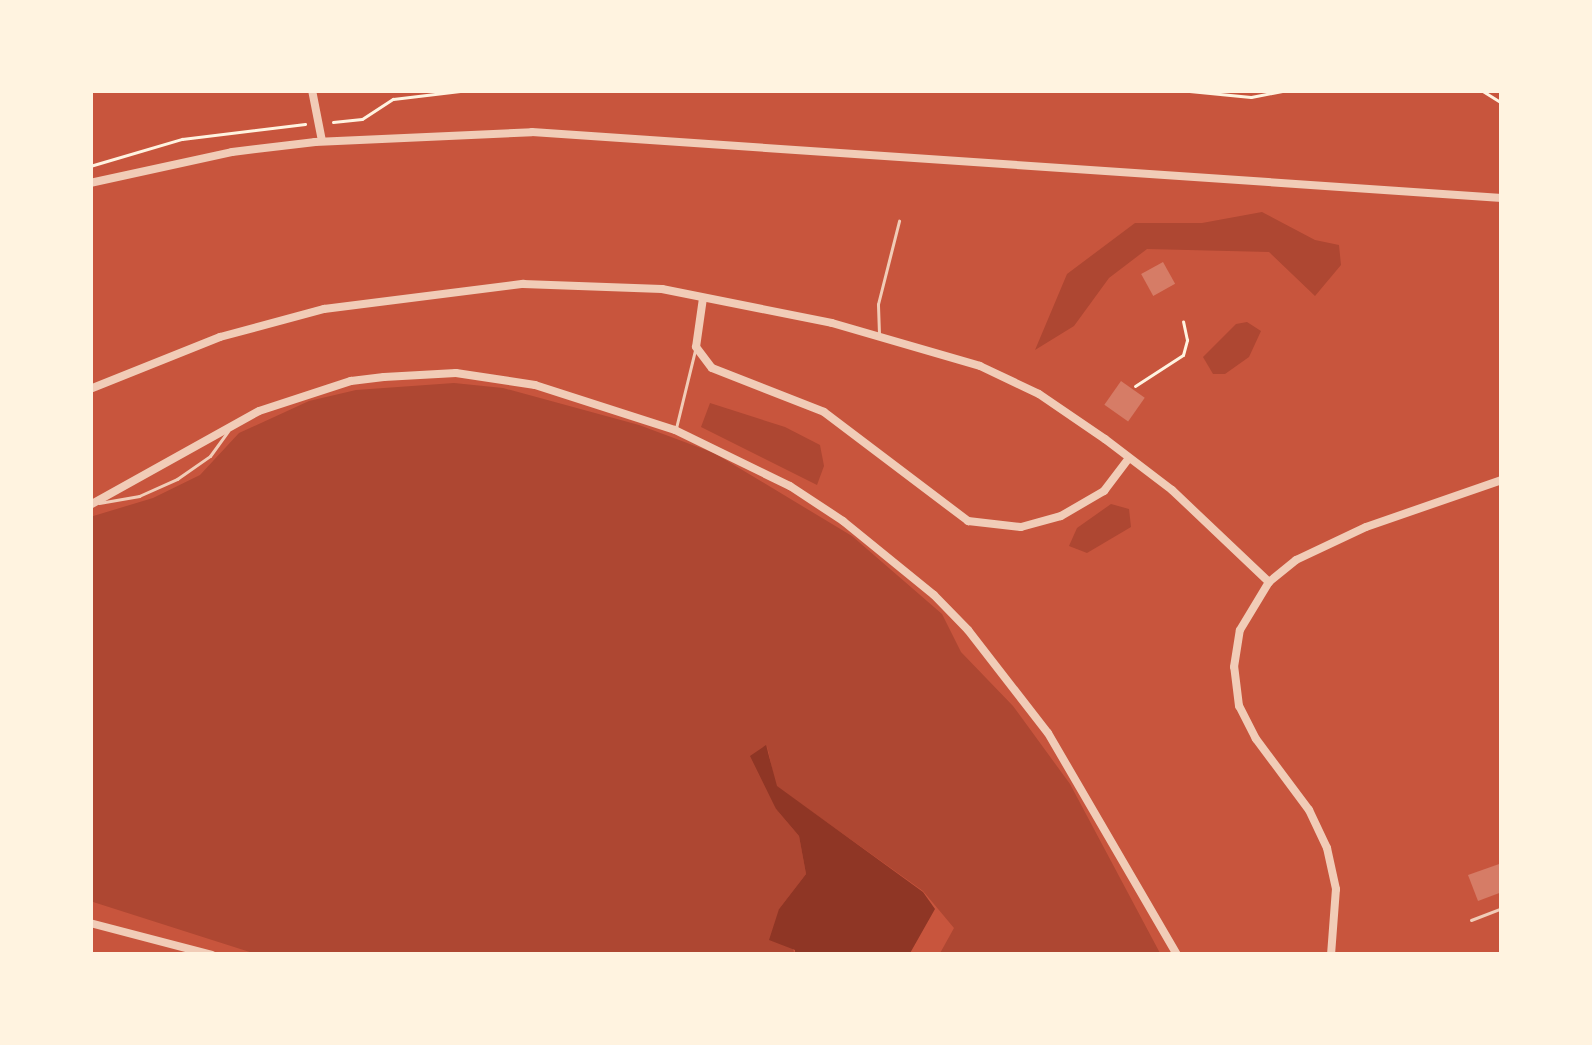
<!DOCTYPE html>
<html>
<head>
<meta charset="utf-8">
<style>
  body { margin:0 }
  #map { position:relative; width:1592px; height:1045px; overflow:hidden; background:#c8553d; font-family:"Exo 2",sans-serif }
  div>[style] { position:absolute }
  .green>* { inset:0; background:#ae4732 }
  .water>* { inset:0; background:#8f3625 }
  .building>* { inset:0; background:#d67c66; transform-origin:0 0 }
  .path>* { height:3px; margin:-1.5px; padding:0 1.5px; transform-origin:1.5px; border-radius:1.5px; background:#fff3e0 }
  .service>* { height:3px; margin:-1.5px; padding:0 1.5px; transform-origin:1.5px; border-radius:1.5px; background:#f1ccb7 }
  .minor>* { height:8px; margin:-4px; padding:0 4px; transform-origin:4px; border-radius:4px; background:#f1ccb7 }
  span { translate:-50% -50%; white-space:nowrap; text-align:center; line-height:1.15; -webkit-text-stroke:9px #fff3e0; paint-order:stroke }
  .frame { position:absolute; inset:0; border:93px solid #fff3e0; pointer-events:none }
</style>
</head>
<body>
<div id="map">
  <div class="green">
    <i style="clip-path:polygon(1262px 212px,1315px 240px,1339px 245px,1341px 265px,1315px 296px,1269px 252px,1147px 249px,1109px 278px,1074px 326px,1035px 350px,1067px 274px,1135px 223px,1202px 223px)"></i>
    <i style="clip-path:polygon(1247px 322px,1261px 331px,1249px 357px,1225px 374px,1213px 374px,1203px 357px,1236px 324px)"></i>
    <i style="clip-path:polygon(454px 383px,503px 388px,639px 425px,714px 453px,852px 536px,942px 614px,961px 652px,1013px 706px,1070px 784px,1161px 955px,939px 955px,954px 928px,923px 891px,776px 786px,767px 746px,776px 809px,799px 836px,806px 874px,779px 909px,795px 955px,259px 955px,90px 901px,90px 517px,153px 498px,200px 475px,239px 433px,309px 401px,356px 390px)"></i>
    <i style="clip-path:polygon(710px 403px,785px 427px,820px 445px,824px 466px,817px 485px,701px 427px)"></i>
    <i style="clip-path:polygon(1111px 504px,1129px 509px,1131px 527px,1087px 553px,1069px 546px,1077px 528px)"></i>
  </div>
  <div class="water">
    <i style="clip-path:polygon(766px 745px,777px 786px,923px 892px,935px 909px,909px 955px,795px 955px,795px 950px,769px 940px,779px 909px,806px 874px,799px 836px,776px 809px,750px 756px)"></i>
  </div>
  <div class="building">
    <i style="left:1163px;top:262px;width:25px;height:25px;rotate:61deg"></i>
    <i style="left:1121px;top:381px;width:29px;height:29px;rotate:35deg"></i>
    <i style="clip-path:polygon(1502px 863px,1502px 892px,1478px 901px,1468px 875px)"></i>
  </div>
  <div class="path">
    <i style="left:570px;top:90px;width:133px"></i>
    <i style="left:1179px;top:90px;width:72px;rotate:5.6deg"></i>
    <i style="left:1251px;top:97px;width:37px;rotate:-11deg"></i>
    <i style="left:1481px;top:90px;width:25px;rotate:32deg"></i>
    <i style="left:333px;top:122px;width:29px;rotate:-6deg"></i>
    <i style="left:362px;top:119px;width:37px;rotate:-33deg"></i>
    <i style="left:393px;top:99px;width:76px;rotate:-6.8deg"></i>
    <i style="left:90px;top:166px;width:96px;rotate:-16.4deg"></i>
    <i style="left:182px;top:139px;width:124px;rotate:-7deg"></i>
    <i style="left:1135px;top:386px;width:57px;rotate:-32.9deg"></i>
    <i style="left:1183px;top:355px;width:16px;rotate:-75deg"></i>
    <i style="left:1187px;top:340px;width:19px;rotate:-102deg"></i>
  </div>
  <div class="service">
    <i style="left:879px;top:334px;width:30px;rotate:-92deg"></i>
    <i style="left:878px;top:304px;width:86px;rotate:-75.8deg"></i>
    <i style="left:676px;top:428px;width:80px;rotate:-76.3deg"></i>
    <i style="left:99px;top:503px;width:41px;rotate:-9.9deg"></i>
    <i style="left:139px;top:496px;width:42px;rotate:-24.1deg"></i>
    <i style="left:177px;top:479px;width:40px;rotate:-34.9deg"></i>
    <i style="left:210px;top:456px;width:31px;rotate:-54deg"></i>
    <i style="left:1471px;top:920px;width:33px;rotate:-21deg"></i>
  </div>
  <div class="minor">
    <i style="left:312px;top:90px;width:52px;rotate:78.9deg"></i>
    <i style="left:90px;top:183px;width:145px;rotate:-12.3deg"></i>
    <i style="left:232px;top:152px;width:84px;rotate:-6.9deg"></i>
    <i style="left:315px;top:142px;width:217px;rotate:-2.6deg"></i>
    <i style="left:532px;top:132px;width:972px;rotate:3.89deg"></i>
    <i style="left:703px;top:298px;width:49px;rotate:98.1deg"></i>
    <i style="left:696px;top:347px;width:26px;rotate:53deg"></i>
    <i style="left:712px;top:368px;width:120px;rotate:21.4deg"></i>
    <i style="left:824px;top:412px;width:181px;rotate:37.1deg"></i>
    <i style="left:968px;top:521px;width:53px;rotate:6.5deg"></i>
    <i style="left:1021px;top:527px;width:41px;rotate:-15.4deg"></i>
    <i style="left:1061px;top:516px;width:50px;rotate:-30.2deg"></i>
    <i style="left:1104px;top:491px;width:41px;rotate:-52.9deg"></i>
    <i style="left:90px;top:389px;width:140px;rotate:-21.8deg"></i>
    <i style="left:220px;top:337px;width:108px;rotate:-15.1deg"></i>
    <i style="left:324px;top:309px;width:201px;rotate:-7.2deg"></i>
    <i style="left:523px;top:284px;width:139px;rotate:2.1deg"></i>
    <i style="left:662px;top:289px;width:173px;rotate:11.3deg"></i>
    <i style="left:832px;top:323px;width:154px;rotate:16.2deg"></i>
    <i style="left:980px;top:366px;width:65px;rotate:25.4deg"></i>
    <i style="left:1039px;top:394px;width:80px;rotate:34.3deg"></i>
    <i style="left:1105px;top:439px;width:84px;rotate:37.3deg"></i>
    <i style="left:1172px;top:490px;width:134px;rotate:43.5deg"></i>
    <i style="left:90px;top:505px;width:193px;rotate:-29.1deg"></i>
    <i style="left:259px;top:411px;width:97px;rotate:-18.1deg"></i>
    <i style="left:351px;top:381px;width:33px;rotate:-7deg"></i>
    <i style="left:384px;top:377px;width:72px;rotate:-3.2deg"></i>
    <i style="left:456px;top:373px;width:80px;rotate:8.6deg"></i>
    <i style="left:535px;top:385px;width:147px;rotate:17.8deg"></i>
    <i style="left:675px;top:430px;width:128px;rotate:26deg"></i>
    <i style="left:790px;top:486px;width:64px;rotate:33.4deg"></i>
    <i style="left:843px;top:521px;width:117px;rotate:39.1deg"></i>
    <i style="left:934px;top:595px;width:49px;rotate:45.8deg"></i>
    <i style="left:968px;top:630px;width:130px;rotate:52.2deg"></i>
    <i style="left:1048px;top:733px;width:257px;rotate:59.8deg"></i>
    <i style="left:90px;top:923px;width:126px;rotate:14.7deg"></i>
    <i style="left:1331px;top:955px;width:66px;rotate:-85.7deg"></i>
    <i style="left:1336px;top:889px;width:42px;rotate:-102.4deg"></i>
    <i style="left:1327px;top:848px;width:42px;rotate:-115.3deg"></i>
    <i style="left:1309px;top:810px;width:89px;rotate:-126.7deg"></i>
    <i style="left:1256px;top:739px;width:37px;rotate:-117deg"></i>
    <i style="left:1239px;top:706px;width:39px;rotate:-97deg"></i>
    <i style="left:1234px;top:667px;width:37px;rotate:-81deg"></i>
    <i style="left:1240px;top:630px;width:56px;rotate:-58.9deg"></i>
    <i style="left:1269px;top:582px;width:35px;rotate:-39deg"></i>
    <i style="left:1296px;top:560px;width:77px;rotate:-25.2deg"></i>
    <i style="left:1366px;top:527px;width:144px;rotate:-19.1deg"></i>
  </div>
  <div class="frame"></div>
</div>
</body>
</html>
